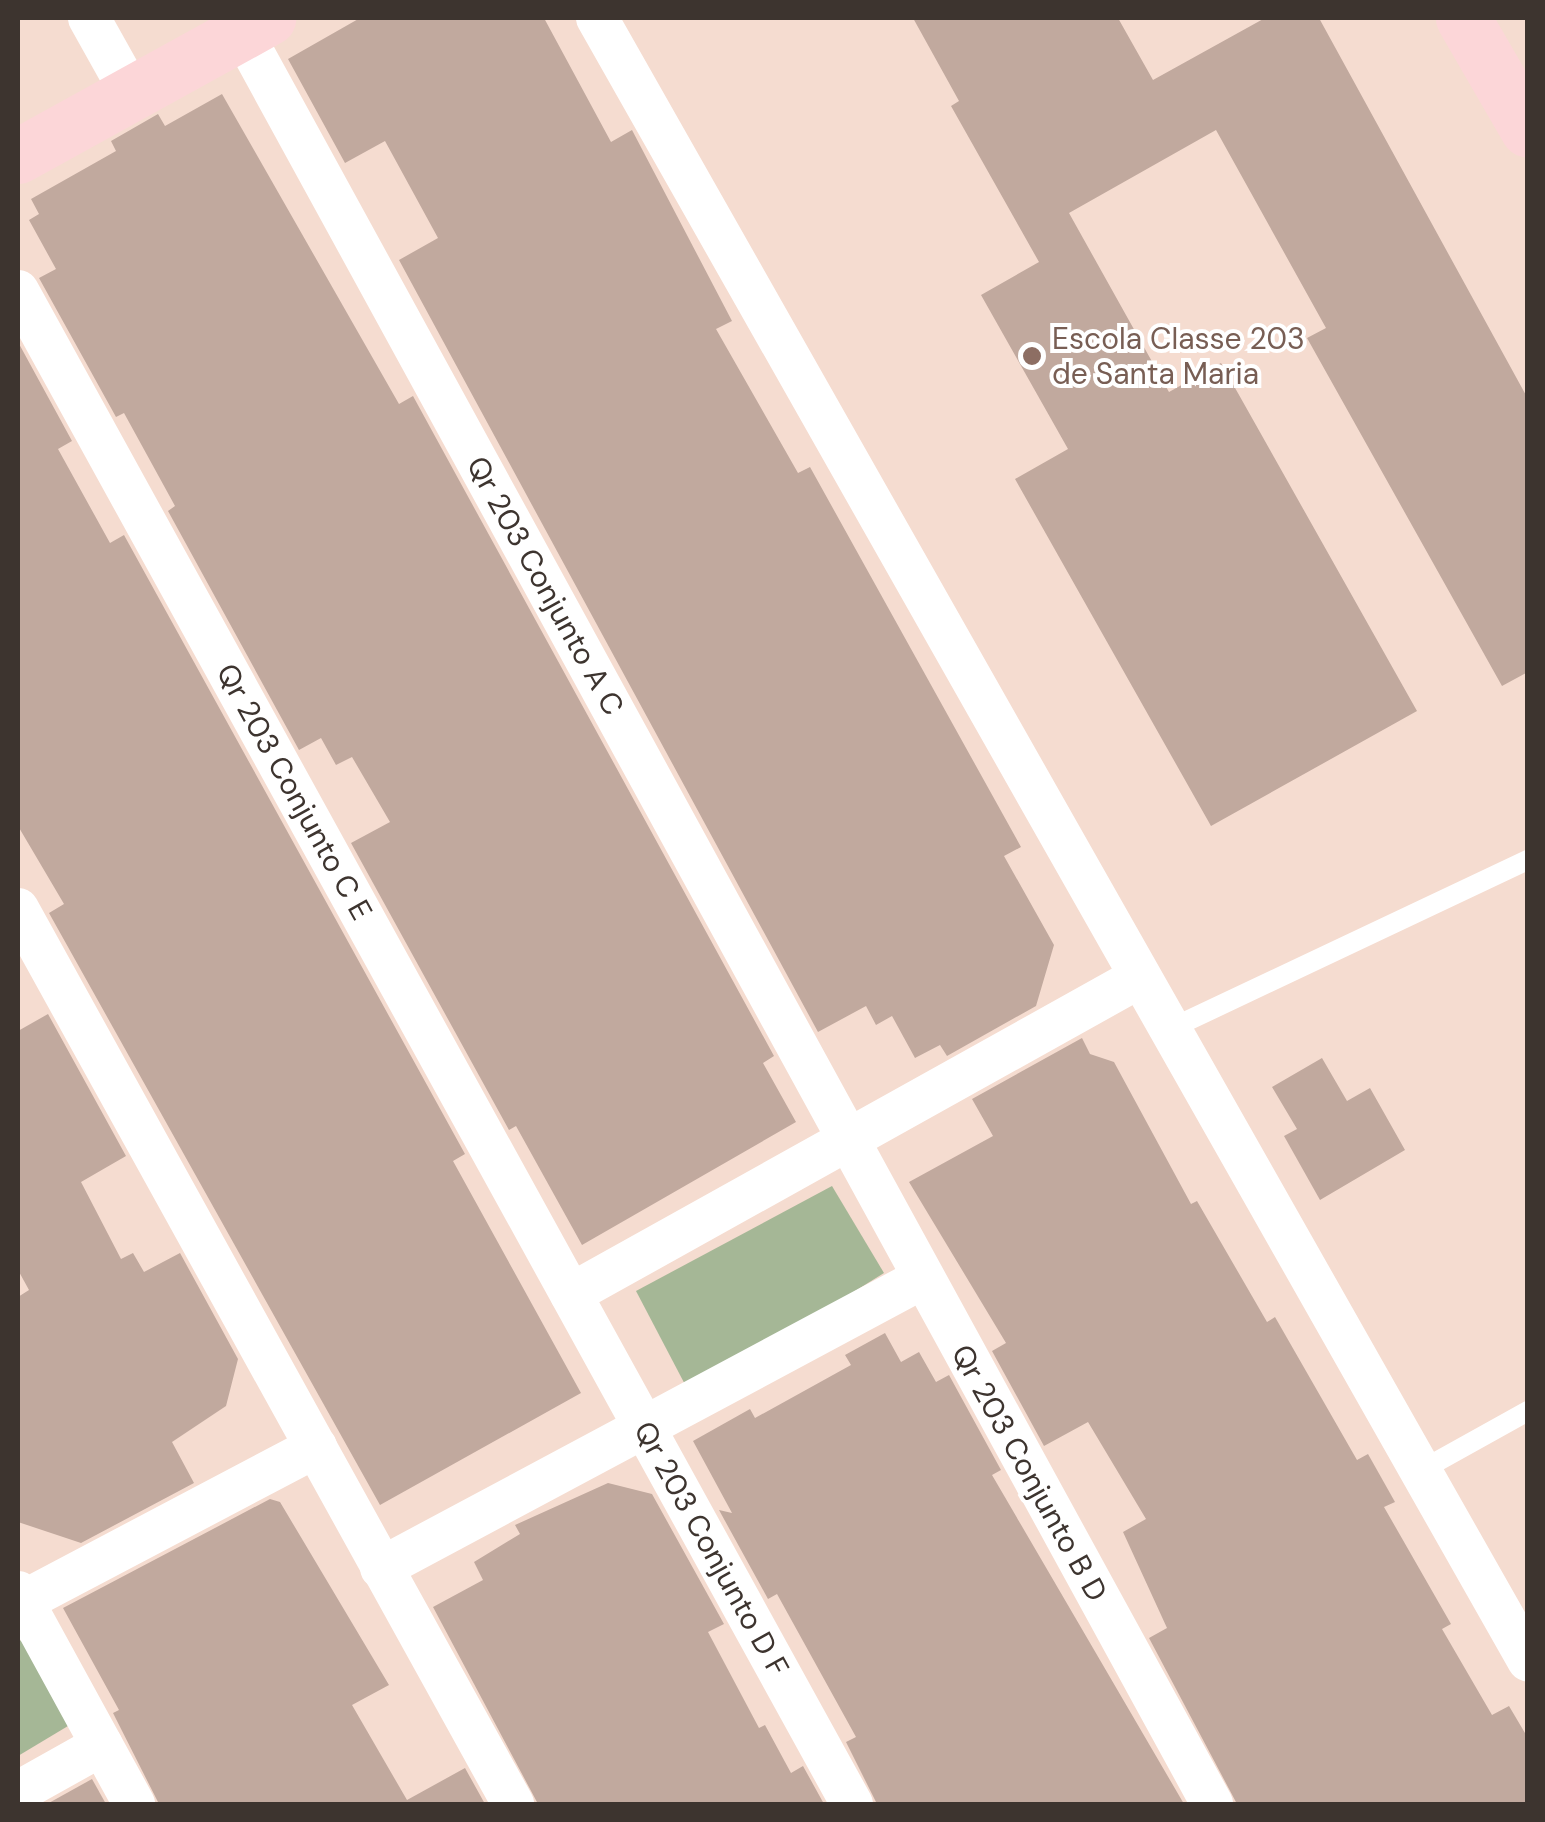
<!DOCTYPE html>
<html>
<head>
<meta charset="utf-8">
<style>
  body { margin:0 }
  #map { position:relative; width:1545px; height:1822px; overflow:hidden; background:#f5dcd0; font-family:"DM Sans",sans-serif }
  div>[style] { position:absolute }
  .green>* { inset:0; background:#a5b796 }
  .building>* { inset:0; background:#c1a99e }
  .lane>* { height:20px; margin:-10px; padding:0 10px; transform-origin:10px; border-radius:10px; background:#fff }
  .street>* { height:42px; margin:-21px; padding:0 21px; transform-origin:21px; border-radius:21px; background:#fff }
  .secondary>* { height:55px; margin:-27.5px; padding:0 27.5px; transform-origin:27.5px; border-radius:27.5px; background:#fcd6d8 }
  .dots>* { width:28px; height:28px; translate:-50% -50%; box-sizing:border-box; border:5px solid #fff; border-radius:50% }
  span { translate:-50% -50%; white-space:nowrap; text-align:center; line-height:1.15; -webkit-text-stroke:8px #fff; paint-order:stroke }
  .education-label { font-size:30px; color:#785e54 }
  .left { translate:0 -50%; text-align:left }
  .street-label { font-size:30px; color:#3d342f }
  .frame { position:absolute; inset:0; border:20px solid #3d342f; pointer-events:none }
</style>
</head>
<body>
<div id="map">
  <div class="green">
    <i style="clip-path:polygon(832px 1186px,884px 1273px,690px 1394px,636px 1291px)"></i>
    <i style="clip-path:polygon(33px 1633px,78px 1720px,18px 1756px,18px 1642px)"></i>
  </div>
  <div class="building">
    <i style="clip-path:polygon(360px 18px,544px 18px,611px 142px,632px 130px,732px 321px,716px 329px,798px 473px,810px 467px,1021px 847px,1004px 856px,1054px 945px,1036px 1006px,947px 1056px,940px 1045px,915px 1058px,892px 1016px,876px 1025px,866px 1006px,818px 1032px,399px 260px,438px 238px,385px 141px,345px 163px,288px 59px)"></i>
    <i style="clip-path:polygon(913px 18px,1118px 18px,1153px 80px,1265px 18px,1319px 18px,1528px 399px,1528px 672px,1502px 686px,1307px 338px,1326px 328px,1216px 130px,1069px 213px,1169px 392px,1221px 363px,1417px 711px,1211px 826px,1015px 479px,1068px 449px,981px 295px,1039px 262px,951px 106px,959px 101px)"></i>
    <i style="clip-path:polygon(222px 94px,399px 404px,413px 396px,774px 1056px,763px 1063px,796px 1122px,582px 1245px,516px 1126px,509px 1130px,351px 843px,390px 822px,352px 757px,336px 765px,321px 738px,299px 750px,168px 511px,175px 506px,124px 413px,116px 417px,39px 278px,56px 269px,29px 220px,39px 214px,31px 199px,116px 151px,111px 141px,158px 114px,165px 126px)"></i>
    <i style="clip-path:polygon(18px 342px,72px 441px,58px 449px,110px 543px,124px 535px,465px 1154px,453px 1161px,581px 1393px,380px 1505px,49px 913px,64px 904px,18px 826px)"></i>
    <i style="clip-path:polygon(48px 1014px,126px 1156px,81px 1182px,121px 1259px,133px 1253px,144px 1272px,180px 1253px,238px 1359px,226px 1406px,172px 1442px,194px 1483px,81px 1543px,18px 1522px,18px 1297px,29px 1290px,18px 1270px,18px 1031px)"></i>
    <i style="clip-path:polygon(1082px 1038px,1090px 1054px,1114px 1062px,1191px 1204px,1197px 1201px,1267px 1322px,1275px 1317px,1357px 1460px,1368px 1454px,1395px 1502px,1384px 1507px,1451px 1624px,1442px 1629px,1492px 1715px,1509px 1706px,1528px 1738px,1528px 1804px,1237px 1804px,1149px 1638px,1167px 1628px,1123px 1532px,1146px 1519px,1088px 1422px,1044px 1446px,992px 1351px,1006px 1343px,909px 1182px,993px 1136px,972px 1099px)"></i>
    <i style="clip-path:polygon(1322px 1058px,1347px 1101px,1370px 1088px,1405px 1150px,1320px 1200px,1284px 1136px,1297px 1129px,1272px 1087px)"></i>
    <i style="clip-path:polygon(885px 1333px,901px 1362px,919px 1352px,936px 1382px,949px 1375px,1001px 1470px,992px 1475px,1184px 1804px,877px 1804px,846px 1742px,856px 1737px,777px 1594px,768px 1599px,719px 1510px,732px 1513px,693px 1441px,750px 1409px,755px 1418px,851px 1365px,845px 1355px)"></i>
    <i style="clip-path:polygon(608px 1483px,652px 1494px,724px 1624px,708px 1632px,759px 1728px,765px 1725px,791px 1773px,803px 1766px,824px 1804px,538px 1804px,433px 1607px,483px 1580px,474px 1562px,520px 1534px,515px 1525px)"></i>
    <i style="clip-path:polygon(270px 1499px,280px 1502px,389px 1685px,352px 1705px,407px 1800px,465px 1768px,485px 1804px,159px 1804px,113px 1713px,119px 1710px,63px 1608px)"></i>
    <i style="clip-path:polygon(92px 1779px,106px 1804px,47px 1804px)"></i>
  </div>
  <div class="lane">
    <i style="left:1170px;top:1029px;width:396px;rotate:-25.3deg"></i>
    <i style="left:1420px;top:1471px;width:124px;rotate:-29.1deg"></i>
  </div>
  <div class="street">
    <i style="left:89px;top:18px;width:88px;rotate:60.8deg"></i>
    <i style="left:597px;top:18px;width:1888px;rotate:60.45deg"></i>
    <i style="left:242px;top:32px;width:2020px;rotate:61.3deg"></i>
    <i style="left:18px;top:291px;width:1728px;rotate:61.14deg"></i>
    <i style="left:18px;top:909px;width:1023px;rotate:61.05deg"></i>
    <i style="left:571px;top:1294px;width:651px;rotate:-29.12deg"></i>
    <i style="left:381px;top:1568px;width:615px;rotate:-28.15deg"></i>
    <i style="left:18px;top:1592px;width:242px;rotate:61.3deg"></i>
    <i style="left:18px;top:1604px;width:337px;rotate:-27.8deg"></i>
    <i style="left:18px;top:1792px;width:96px;rotate:-29.2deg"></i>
  </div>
  <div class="secondary">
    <i style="left:1463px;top:18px;width:129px;rotate:59.9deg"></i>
    <i style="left:18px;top:156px;width:286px;rotate:-28.9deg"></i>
  </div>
  <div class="dots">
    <i style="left:1032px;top:356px;background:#8d6e63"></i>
  </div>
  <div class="education-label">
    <span class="left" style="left:1052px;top:356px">Escola Classe 203<br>de Santa Maria</span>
  </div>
  <div class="street-label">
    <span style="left:545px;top:586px;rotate:61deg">Qr 203 Conjunto A C</span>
    <span style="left:294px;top:792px;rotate:61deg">Qr 203 Conjunto C E</span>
    <span style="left:1029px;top:1473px;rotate:61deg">Qr 203 Conjunto B D</span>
    <span style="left:711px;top:1549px;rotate:61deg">Qr 203 Conjunto D F</span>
  </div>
  <div class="frame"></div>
</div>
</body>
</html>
